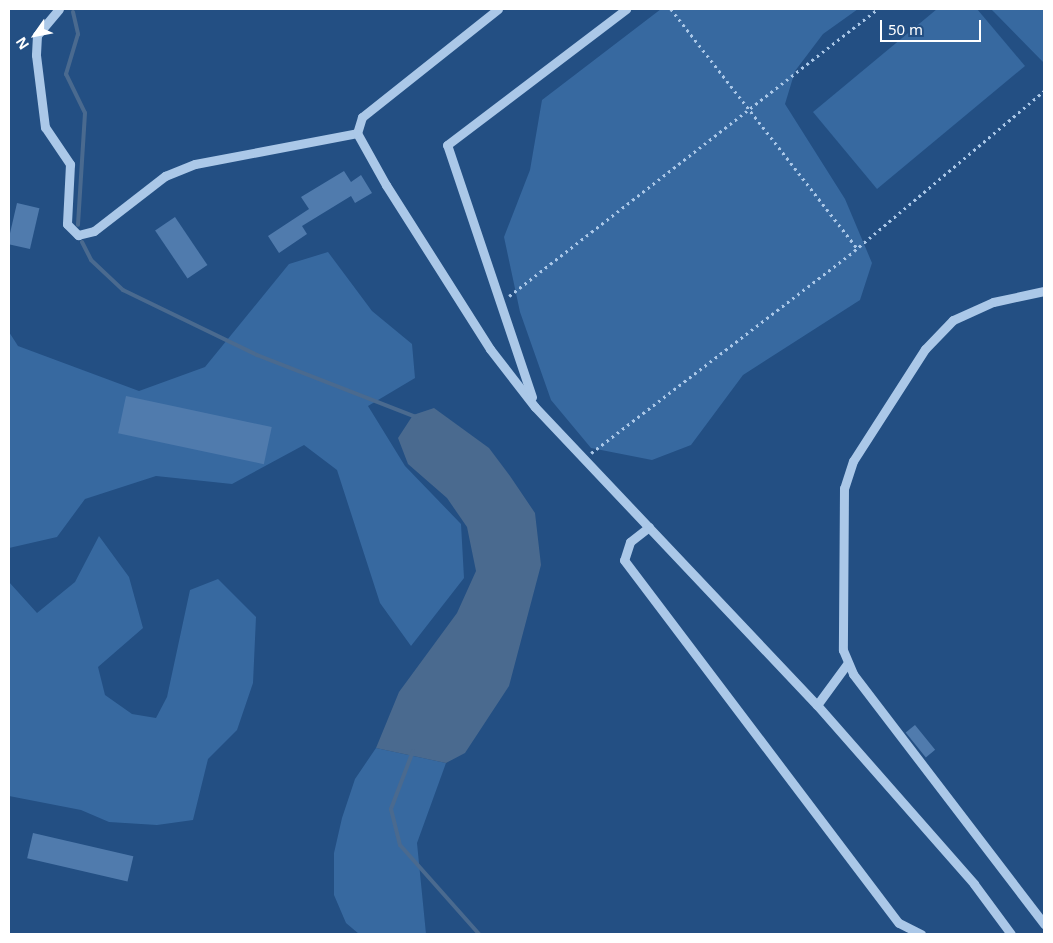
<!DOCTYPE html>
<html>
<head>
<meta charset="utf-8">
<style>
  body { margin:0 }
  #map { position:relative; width:1053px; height:943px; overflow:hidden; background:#234f83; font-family:"Noto Sans",sans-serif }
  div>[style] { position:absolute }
  .green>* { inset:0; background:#3769a0 }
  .water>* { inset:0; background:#4a6a8f }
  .stream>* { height:4px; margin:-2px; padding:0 2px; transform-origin:2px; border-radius:2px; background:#4a6a8f }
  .building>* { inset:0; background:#507bad; transform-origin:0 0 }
  .path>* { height:2.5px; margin-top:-1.25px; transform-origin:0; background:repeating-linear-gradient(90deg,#abc8e8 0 2.5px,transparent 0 6.5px) }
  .minor>* { height:9px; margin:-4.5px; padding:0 4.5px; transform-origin:4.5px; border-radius:4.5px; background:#abc8e8 }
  span { translate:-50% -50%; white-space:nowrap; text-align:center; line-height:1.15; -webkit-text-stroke:4px #234f83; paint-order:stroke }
  .frame { position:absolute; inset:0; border:10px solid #fff; pointer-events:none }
  .north { position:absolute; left:10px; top:10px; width:50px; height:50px; -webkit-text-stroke:4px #234f83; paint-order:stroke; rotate:237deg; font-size:14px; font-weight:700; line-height:20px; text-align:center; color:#fff }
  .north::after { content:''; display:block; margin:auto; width:18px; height:22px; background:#fff; clip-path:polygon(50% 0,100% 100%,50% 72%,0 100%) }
  .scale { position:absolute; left:880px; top:20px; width:101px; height:22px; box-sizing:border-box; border:2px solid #fff; border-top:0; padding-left:6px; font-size:15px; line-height:18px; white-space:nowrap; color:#fff; -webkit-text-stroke:4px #234f83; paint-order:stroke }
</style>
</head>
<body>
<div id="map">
  <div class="green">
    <i style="clip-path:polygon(661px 9px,858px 9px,823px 34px,795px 71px,785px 104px,845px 199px,872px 263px,860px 300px,743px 375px,691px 445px,652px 460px,591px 448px,551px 400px,520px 312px,504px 237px,530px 170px,542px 100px)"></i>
    <i style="clip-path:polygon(937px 9px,977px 9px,1025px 66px,877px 189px,813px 112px)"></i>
    <i style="clip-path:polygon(991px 9px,1044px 9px,1044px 63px,994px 12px)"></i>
    <i style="clip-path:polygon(328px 252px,372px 311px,412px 344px,415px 378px,368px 406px,405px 466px,461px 524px,464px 578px,411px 646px,380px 603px,337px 470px,304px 445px,232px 484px,156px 476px,85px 499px,57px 537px,9px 548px,9px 332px,18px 346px,139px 391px,205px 367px,289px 264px)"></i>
    <i style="clip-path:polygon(99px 536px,129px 577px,143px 628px,98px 667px,105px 695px,132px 714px,156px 718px,167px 697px,190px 590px,218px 579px,256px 617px,253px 683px,237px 730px,208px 759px,193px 820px,157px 825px,109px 822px,81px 810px,9px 796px,9px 582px,37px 613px,75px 582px)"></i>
    <i style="clip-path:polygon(376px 748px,446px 763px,417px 843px,426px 934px,359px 934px,346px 923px,334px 895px,334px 853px,342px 818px,355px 779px)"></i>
  </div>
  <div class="water">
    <i style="clip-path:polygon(434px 408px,489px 448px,510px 476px,535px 513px,541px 565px,509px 686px,465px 753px,446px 763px,376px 748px,399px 692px,457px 613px,476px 571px,467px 527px,447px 498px,408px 464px,398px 438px,413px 415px)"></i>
  </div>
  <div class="stream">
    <i style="left:73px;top:12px;width:23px;rotate:77deg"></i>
    <i style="left:78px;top:34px;width:42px;rotate:106.7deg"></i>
    <i style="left:66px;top:74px;width:43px;rotate:64deg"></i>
    <i style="left:85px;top:113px;width:112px;rotate:93.6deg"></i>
    <i style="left:82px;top:242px;width:20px;rotate:63deg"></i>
    <i style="left:91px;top:260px;width:44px;rotate:43.2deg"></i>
    <i style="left:123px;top:290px;width:149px;rotate:25.9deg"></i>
    <i style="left:257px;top:355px;width:171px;rotate:21.3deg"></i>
    <i style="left:413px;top:751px;width:62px;rotate:110.8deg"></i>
    <i style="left:391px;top:809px;width:37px;rotate:76deg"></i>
    <i style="left:400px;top:845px;width:119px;rotate:48.4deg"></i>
  </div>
  <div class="building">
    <i style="clip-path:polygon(344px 171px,351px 182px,361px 175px,372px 193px,355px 203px,351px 196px,302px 226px,307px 234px,279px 253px,268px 236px,309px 209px,301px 197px)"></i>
    <i style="left:17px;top:203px;width:23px;height:42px;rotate:13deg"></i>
    <i style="left:175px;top:217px;width:58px;height:24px;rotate:56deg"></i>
    <i style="left:126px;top:396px;width:149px;height:38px;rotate:12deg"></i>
    <i style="left:915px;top:725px;width:32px;height:12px;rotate:51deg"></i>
    <i style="left:33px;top:833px;width:103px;height:26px;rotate:13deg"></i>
  </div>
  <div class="path">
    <i style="left:671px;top:9px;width:303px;rotate:52.1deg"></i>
    <i style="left:509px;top:296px;width:467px;rotate:-37.9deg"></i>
    <i style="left:591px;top:453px;width:332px;rotate:-37.5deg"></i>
    <i style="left:854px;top:251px;width:248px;rotate:-40.1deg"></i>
  </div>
  <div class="minor">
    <i style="left:59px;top:9px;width:34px;rotate:130deg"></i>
    <i style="left:37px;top:35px;width:20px;rotate:93deg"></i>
    <i style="left:36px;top:55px;width:73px;rotate:82.9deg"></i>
    <i style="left:45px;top:127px;width:45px;rotate:56deg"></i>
    <i style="left:70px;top:164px;width:60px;rotate:92.9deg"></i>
    <i style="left:67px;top:224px;width:16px;rotate:45deg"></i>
    <i style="left:78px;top:235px;width:16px;rotate:-14deg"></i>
    <i style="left:94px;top:231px;width:90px;rotate:-37.8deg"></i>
    <i style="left:165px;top:176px;width:32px;rotate:-22deg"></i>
    <i style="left:195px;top:164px;width:165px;rotate:-10.8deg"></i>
    <i style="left:498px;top:9px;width:174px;rotate:141.5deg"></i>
    <i style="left:362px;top:117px;width:17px;rotate:107deg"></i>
    <i style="left:357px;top:133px;width:60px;rotate:60.9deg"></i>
    <i style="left:386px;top:185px;width:194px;rotate:57.6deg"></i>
    <i style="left:490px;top:349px;width:73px;rotate:52.2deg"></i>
    <i style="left:535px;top:407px;width:410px;rotate:46.6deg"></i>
    <i style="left:817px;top:705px;width:238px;rotate:48.7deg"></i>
    <i style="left:974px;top:884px;width:62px;rotate:53.5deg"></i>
    <i style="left:1044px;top:291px;width:52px;rotate:167.8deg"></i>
    <i style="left:993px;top:302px;width:44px;rotate:155.8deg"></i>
    <i style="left:953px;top:320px;width:40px;rotate:134deg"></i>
    <i style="left:925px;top:349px;width:133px;rotate:122.7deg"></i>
    <i style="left:853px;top:461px;width:28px;rotate:108deg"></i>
    <i style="left:844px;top:488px;width:162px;rotate:90.4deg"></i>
    <i style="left:843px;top:650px;width:26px;rotate:67deg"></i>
    <i style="left:853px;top:674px;width:315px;rotate:52.6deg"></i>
    <i style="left:532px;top:397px;width:266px;rotate:-108.6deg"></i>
    <i style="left:447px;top:145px;width:225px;rotate:-37.2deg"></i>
    <i style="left:649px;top:527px;width:24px;rotate:142deg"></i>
    <i style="left:630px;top:542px;width:19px;rotate:108deg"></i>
    <i style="left:624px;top:560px;width:455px;rotate:52.9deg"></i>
    <i style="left:899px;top:923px;width:25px;rotate:27deg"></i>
    <i style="left:817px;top:705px;width:51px;rotate:-53.8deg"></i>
  </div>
  <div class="frame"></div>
  <div class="north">N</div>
  <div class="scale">50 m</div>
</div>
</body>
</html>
